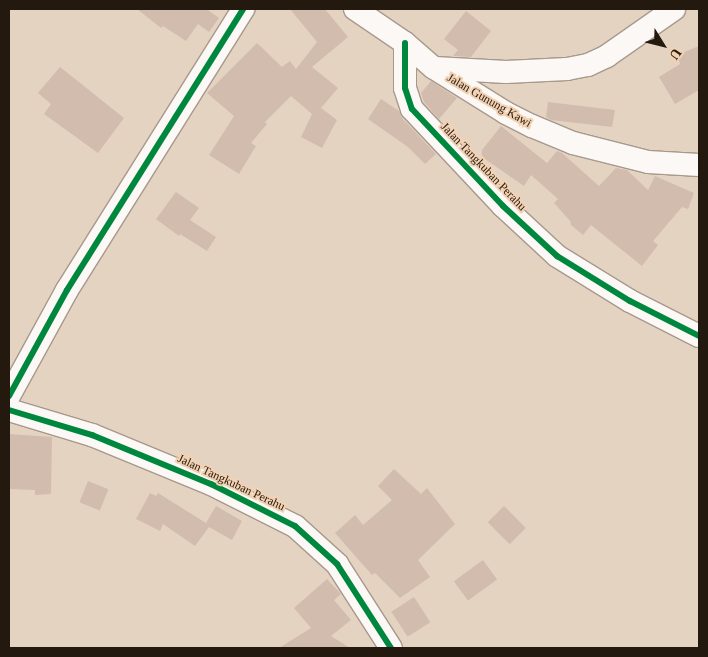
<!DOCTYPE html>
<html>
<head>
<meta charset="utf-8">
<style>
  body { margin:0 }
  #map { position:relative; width:708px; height:657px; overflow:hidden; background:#e5d3c2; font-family:Georgia,serif }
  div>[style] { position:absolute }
  .building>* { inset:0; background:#d2bcad; transform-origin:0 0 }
  .roads { filter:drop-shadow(1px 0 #a6998c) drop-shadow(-1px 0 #a6998c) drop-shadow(0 1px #a6998c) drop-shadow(0 -1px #a6998c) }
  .minor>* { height:22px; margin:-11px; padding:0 11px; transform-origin:11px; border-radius:11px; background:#fbf8f6 }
  .cycleway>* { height:6px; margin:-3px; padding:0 3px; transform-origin:3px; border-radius:3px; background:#00873e }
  span { translate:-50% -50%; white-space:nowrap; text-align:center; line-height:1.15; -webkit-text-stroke:4px #f3d2b4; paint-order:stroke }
  .street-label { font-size:12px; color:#24190e }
  .frame { position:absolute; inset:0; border:10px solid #24190e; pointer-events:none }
  .north { position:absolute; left:638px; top:20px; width:50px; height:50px; -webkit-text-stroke:4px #f3d2b4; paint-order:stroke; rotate:126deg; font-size:14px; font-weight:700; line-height:20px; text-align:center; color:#24190e }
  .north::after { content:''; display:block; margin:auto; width:18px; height:22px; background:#24190e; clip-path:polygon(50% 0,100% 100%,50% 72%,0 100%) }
</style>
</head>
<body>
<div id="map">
  <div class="building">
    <i style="clip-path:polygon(137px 9px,209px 9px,208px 10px,219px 18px,209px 32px,198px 24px,186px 41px,163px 26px,161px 28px)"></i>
    <i style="clip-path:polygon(290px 9px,325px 9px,348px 37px,312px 67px,338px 88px,321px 108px,337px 120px,322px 148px,301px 137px,312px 114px,291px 96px,265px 122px,267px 124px,251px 143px,256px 146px,239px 174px,209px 155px,234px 116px,207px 93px,257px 43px,282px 67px,290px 61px,296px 69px,317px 42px)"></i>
    <i style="clip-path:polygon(466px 11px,491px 31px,471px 57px,453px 56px,458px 50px,444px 39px)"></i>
    <i style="clip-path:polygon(699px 46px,699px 90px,675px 104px,659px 77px,680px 64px,677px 55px)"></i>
    <i style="clip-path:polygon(60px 67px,124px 118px,98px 153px,44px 114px,51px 104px,38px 93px)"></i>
    <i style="clip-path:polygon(431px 81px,457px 98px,439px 119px,424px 102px,421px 93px)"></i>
    <i style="clip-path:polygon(381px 99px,399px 111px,402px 118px,436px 154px,425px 164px,408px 147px,368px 119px)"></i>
    <i style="clip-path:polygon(548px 102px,615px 110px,612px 127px,551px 120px,546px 117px)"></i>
    <i style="clip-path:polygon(501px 126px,547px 163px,557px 151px,562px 153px,599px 186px,616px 168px,627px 170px,648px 190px,655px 176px,694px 193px,688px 209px,682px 207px,653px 241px,658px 245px,642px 266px,591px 225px,583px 235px,570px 224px,571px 222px,554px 203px,558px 199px,531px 175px,524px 186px,482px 157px,482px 150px)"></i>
    <i style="clip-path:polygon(176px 192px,199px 208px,190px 220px,216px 237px,207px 251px,180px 234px,179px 236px,156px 219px)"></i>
    <i style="clip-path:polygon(9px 434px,52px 437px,51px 494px,35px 495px,35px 490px,9px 489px)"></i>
    <i style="clip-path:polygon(394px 469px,421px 494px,427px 488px,455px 524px,418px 560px,430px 577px,400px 598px,375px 573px,372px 575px,335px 533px,355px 515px,363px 525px,392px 500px,378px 486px)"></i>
    <i style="left:88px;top:481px;width:22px;height:23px;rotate:22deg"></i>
    <i style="clip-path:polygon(150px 493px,156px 496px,158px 493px,206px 523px,216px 506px,242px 521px,232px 540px,209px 527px,195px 546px,163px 524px,160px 531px,136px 519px)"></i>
    <i style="left:504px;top:506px;width:31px;height:23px;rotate:45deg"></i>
    <i style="left:483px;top:560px;width:24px;height:36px;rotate:54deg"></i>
    <i style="clip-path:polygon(327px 579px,341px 594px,334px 600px,351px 620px,331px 636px,350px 648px,279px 648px,311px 628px,294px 608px)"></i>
    <i style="left:414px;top:597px;width:30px;height:27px;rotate:57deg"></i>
  </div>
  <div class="roads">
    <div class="minor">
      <i style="left:355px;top:9px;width:60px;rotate:34.2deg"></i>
      <i style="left:405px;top:43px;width:38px;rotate:41deg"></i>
      <i style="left:434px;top:68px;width:85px;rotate:32deg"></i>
      <i style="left:506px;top:113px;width:29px;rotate:27deg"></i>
      <i style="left:532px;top:126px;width:44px;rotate:22.5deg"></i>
      <i style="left:573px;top:143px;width:77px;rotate:14.2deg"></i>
      <i style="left:648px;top:162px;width:51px;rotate:3.4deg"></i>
      <i style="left:405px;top:43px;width:45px;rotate:90deg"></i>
      <i style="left:405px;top:88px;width:22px;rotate:72deg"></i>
      <i style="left:412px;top:109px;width:133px;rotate:46.8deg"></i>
      <i style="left:503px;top:206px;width:74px;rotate:42.8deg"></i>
      <i style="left:557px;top:256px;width:86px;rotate:31.7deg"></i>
      <i style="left:630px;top:301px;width:77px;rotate:26.9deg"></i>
      <i style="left:435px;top:68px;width:71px;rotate:3.2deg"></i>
      <i style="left:506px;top:72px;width:61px;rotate:-2.8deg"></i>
      <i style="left:567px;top:69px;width:21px;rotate:-11deg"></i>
      <i style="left:588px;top:65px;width:21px;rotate:-25deg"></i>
      <i style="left:607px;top:56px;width:82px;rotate:-35deg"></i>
      <i style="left:9px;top:396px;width:121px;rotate:-61.3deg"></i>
      <i style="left:67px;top:290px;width:332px;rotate:-57.9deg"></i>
      <i style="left:9px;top:410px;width:87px;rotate:16.8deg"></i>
      <i style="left:92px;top:435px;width:129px;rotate:22.4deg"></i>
      <i style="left:211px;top:484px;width:94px;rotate:26.6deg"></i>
      <i style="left:295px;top:526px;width:57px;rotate:42.1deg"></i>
      <i style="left:337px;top:564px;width:100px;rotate:57.3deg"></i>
    </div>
  </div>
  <div class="cycleway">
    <i style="left:405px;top:43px;width:45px;rotate:90deg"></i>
    <i style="left:405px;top:88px;width:22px;rotate:72deg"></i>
    <i style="left:412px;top:109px;width:133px;rotate:46.8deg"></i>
    <i style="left:503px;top:206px;width:74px;rotate:42.8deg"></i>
    <i style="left:557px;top:256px;width:86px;rotate:31.7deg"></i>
    <i style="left:630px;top:301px;width:77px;rotate:26.9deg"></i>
    <i style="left:9px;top:396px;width:121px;rotate:-61.3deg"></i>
    <i style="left:67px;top:290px;width:332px;rotate:-57.9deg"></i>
    <i style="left:9px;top:410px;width:87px;rotate:16.8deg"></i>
    <i style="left:92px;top:435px;width:129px;rotate:22.4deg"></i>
    <i style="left:211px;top:484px;width:94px;rotate:26.6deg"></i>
    <i style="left:295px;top:526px;width:57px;rotate:42.1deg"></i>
    <i style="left:337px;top:564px;width:100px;rotate:57.3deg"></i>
  </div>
  <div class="street-label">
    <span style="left:489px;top:101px;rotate:30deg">Jalan Gunung Kawi</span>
    <span style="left:483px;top:167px;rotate:46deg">Jalan Tangkuban Perahu</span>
    <span style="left:231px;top:483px;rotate:25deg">Jalan Tangkuban Perahu</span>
  </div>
  <div class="frame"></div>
  <div class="north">U</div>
</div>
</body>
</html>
